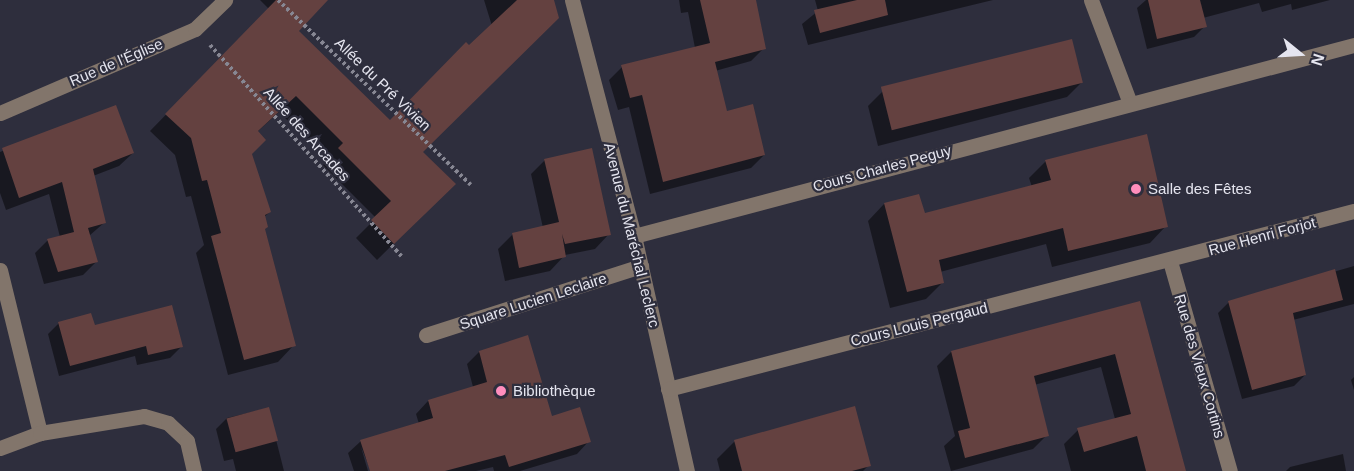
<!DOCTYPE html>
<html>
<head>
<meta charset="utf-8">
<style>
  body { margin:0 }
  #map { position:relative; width:1354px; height:471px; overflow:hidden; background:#2e2e3d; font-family:Arial,sans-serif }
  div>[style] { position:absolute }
  .shadow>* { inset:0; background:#0007 }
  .building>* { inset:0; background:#644140; transform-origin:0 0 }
  .path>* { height:4px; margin-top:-2px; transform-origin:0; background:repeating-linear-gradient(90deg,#878793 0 3px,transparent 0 6px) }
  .minor>* { height:15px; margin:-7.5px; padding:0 7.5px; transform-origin:7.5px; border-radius:7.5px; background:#82756b }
  .dots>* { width:16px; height:16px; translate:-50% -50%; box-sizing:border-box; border:3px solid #2e2e3d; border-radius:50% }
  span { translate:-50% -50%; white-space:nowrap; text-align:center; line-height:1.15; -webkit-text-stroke:4.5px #2e2e3d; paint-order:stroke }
  .street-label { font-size:15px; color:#e5e5ef }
  .poi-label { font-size:15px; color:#e5e5ef }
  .left { translate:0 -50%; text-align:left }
  .north { position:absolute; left:1270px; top:24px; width:60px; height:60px; -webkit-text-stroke:4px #2e2e3d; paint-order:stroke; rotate:108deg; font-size:16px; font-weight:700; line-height:24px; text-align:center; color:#e5e5ef }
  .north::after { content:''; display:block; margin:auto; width:21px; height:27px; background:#e5e5ef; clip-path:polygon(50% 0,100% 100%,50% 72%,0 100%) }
</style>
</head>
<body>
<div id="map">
  <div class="shadow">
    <i style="clip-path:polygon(260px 0,327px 0,297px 31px,390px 122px,492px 26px,484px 0,553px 0,421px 152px,454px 184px,377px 260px,356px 238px,376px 218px,323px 165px,328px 160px,279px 112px,257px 132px,250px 154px,270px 212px,264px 217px,264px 230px,294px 345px,278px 362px,228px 375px,196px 253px,204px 245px,191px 196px,186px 197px,175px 155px,150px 131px,269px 9px)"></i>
    <i style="clip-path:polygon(679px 0,755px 0,764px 48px,751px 61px,715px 71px,726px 113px,764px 155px,751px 168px,650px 194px,629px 107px,618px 110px,609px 80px,622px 67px,695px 48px,688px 12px,681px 13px)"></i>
    <i style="clip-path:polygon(815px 0,993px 0,808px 45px,802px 24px,818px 11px)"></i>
    <i style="clip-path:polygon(1146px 0,1330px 0,1292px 10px,1291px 4px,1262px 12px,1259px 3px,1203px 18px,1205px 26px,1194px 37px,1147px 49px,1137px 8px)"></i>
    <i style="clip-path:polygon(1081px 83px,1067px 97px,878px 146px,868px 106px,883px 91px)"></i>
    <i style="clip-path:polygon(115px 107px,133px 153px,119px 166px,93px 176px,105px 222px,89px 236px,96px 262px,83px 275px,44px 284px,35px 253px,48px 240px,60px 237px,49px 194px,6px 210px,0 193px,0 152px)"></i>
    <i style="clip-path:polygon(545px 160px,609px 234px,595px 249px,565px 255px,550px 271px,505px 281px,498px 249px,513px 234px,543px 228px,531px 174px)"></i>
    <i style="clip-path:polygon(1046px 161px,1166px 226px,1150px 243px,1052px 267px,1046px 244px,940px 272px,943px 282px,926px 299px,890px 308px,868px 221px,884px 204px,924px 215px,1032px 187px,1029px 178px)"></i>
    <i style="clip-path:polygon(1354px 266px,1354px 304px,1293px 320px,1305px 375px,1294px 386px,1242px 399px,1218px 313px,1229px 302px)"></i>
    <i style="clip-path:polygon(1139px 302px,1184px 471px,1071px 471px,1064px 444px,1078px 430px,1115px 419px,1101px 367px,1034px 385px,1047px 435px,1033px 449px,951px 471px,944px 446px,955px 436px,937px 366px,951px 352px)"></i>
    <i style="clip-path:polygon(59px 323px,94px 327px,181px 347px,170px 358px,137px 365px,135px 356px,59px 376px,48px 334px)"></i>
    <i style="clip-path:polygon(479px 352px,551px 418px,589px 441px,577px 454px,520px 471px,494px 471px,493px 467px,476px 471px,371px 471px,361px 447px,368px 471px,354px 471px,348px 453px,361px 441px,419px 424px,416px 414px,428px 401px,473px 387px,467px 364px)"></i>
    <i style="clip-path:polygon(1354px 377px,1354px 390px,1351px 380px)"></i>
    <i style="clip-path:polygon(268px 408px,284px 471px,236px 471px,233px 459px,224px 461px,216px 429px,227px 418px)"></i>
    <i style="clip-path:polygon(854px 408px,869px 465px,863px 471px,720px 471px,717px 459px,734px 442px)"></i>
    <i style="clip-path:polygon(1343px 454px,1346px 471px,1286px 471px,1290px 467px)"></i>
  </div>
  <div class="building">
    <i style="clip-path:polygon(276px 0,328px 0,299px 31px,390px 120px,466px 42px,469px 45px,517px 0,554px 0,559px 18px,423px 152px,456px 184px,394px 244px,371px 220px,391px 201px,338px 148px,343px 143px,296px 96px,258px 131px,266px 140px,252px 154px,271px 212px,265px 215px,268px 227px,265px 229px,296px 346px,244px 360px,211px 236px,221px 233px,207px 180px,202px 181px,191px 138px,165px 114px)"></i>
    <i style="clip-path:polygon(700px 0,756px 0,766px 49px,715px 62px,727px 111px,753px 104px,765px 155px,663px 182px,642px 95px,630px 98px,621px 65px,710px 43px)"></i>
    <i style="clip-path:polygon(857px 0,885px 0,888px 15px,820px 33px,814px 10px)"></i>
    <i style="clip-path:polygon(1148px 0,1200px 0,1207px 27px,1157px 39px)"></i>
    <i style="left:1072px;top:39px;width:45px;height:197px;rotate:76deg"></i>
    <i style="clip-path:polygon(116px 105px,134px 153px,93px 169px,106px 223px,88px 228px,98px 262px,58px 272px,47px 239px,74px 232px,62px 182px,19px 198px,2px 148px)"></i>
    <i style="clip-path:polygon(1147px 134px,1168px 227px,1068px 251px,1063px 228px,939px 260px,944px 283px,907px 292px,884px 203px,919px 194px,925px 213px,1051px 180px,1045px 160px)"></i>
    <i style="clip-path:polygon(592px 148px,611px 235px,565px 244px,562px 234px,566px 257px,519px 268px,512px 233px,559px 222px,544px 159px)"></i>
    <i style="clip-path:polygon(1335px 269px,1343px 300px,1293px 313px,1306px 375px,1252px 390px,1228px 301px)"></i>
    <i style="clip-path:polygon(1140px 301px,1186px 471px,1146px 471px,1137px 436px,1084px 452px,1077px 428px,1131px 414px,1115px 354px,1034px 376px,1049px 436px,965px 458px,958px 431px,970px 428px,951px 351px)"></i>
    <i style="clip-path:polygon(172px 305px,183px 347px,148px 355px,146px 346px,70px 366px,58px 322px,91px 313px,95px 325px)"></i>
    <i style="clip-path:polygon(528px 335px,552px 416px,580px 407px,591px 442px,509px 467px,505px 455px,445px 471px,370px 471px,360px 440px,433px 418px,428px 400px,487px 382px,479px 351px)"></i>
    <i style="clip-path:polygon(855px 406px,871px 466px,852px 471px,742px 471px,734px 440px)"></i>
    <i style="left:269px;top:407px;width:35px;height:44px;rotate:75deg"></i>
  </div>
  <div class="path">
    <i style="left:278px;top:0;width:267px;rotate:43.8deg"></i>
    <i style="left:210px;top:45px;width:285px;rotate:47.8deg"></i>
  </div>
  <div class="minor">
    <i style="left:572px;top:0;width:244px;rotate:75.3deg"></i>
    <i style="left:634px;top:236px;width:241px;rotate:77.3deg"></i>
    <i style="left:1091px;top:0;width:110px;rotate:69.3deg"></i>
    <i style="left:0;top:113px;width:212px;rotate:-23.3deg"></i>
    <i style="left:195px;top:29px;width:42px;rotate:-44deg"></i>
    <i style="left:634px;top:236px;width:745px;rotate:-14.86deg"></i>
    <i style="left:1170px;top:261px;width:218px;rotate:74.1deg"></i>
    <i style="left:0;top:270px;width:168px;rotate:76.2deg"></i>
    <i style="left:426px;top:335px;width:226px;rotate:-17.8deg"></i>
    <i style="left:668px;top:389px;width:709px;rotate:-14.55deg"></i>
    <i style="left:0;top:448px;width:43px;rotate:-20.6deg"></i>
    <i style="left:40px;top:433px;width:105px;rotate:-9.3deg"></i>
    <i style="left:144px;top:416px;width:25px;rotate:16deg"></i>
    <i style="left:168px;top:423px;width:26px;rotate:43deg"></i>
    <i style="left:187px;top:441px;width:31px;rotate:77deg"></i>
  </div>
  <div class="dots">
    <i style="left:1136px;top:189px;background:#fe8ebd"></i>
    <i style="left:501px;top:391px;background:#fe8ebd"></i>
  </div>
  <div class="street-label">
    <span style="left:116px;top:62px;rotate:-23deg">Rue de l'Église</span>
    <span style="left:383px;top:84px;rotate:44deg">Allée du Pré Vivien</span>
    <span style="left:307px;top:134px;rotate:48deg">Allée des Arcades</span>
    <span style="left:882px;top:168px;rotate:-15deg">Cours Charles Peguy</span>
    <span style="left:632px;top:235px;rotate:76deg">Avenue du Maréchal Leclerc</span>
    <span style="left:1262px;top:236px;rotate:-15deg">Rue Henri Forjot</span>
    <span style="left:533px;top:301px;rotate:-18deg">Square Lucien Leclaire</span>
    <span style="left:919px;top:324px;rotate:-14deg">Cours Louis Pergaud</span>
    <span style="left:1200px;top:366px;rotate:74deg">Rue des Vieux Cortins</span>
  </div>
  <div class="poi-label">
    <span class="left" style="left:1148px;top:189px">Salle des Fêtes</span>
    <span class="left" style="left:513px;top:391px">Bibliothèque</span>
  </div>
  <div class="north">N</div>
</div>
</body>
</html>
